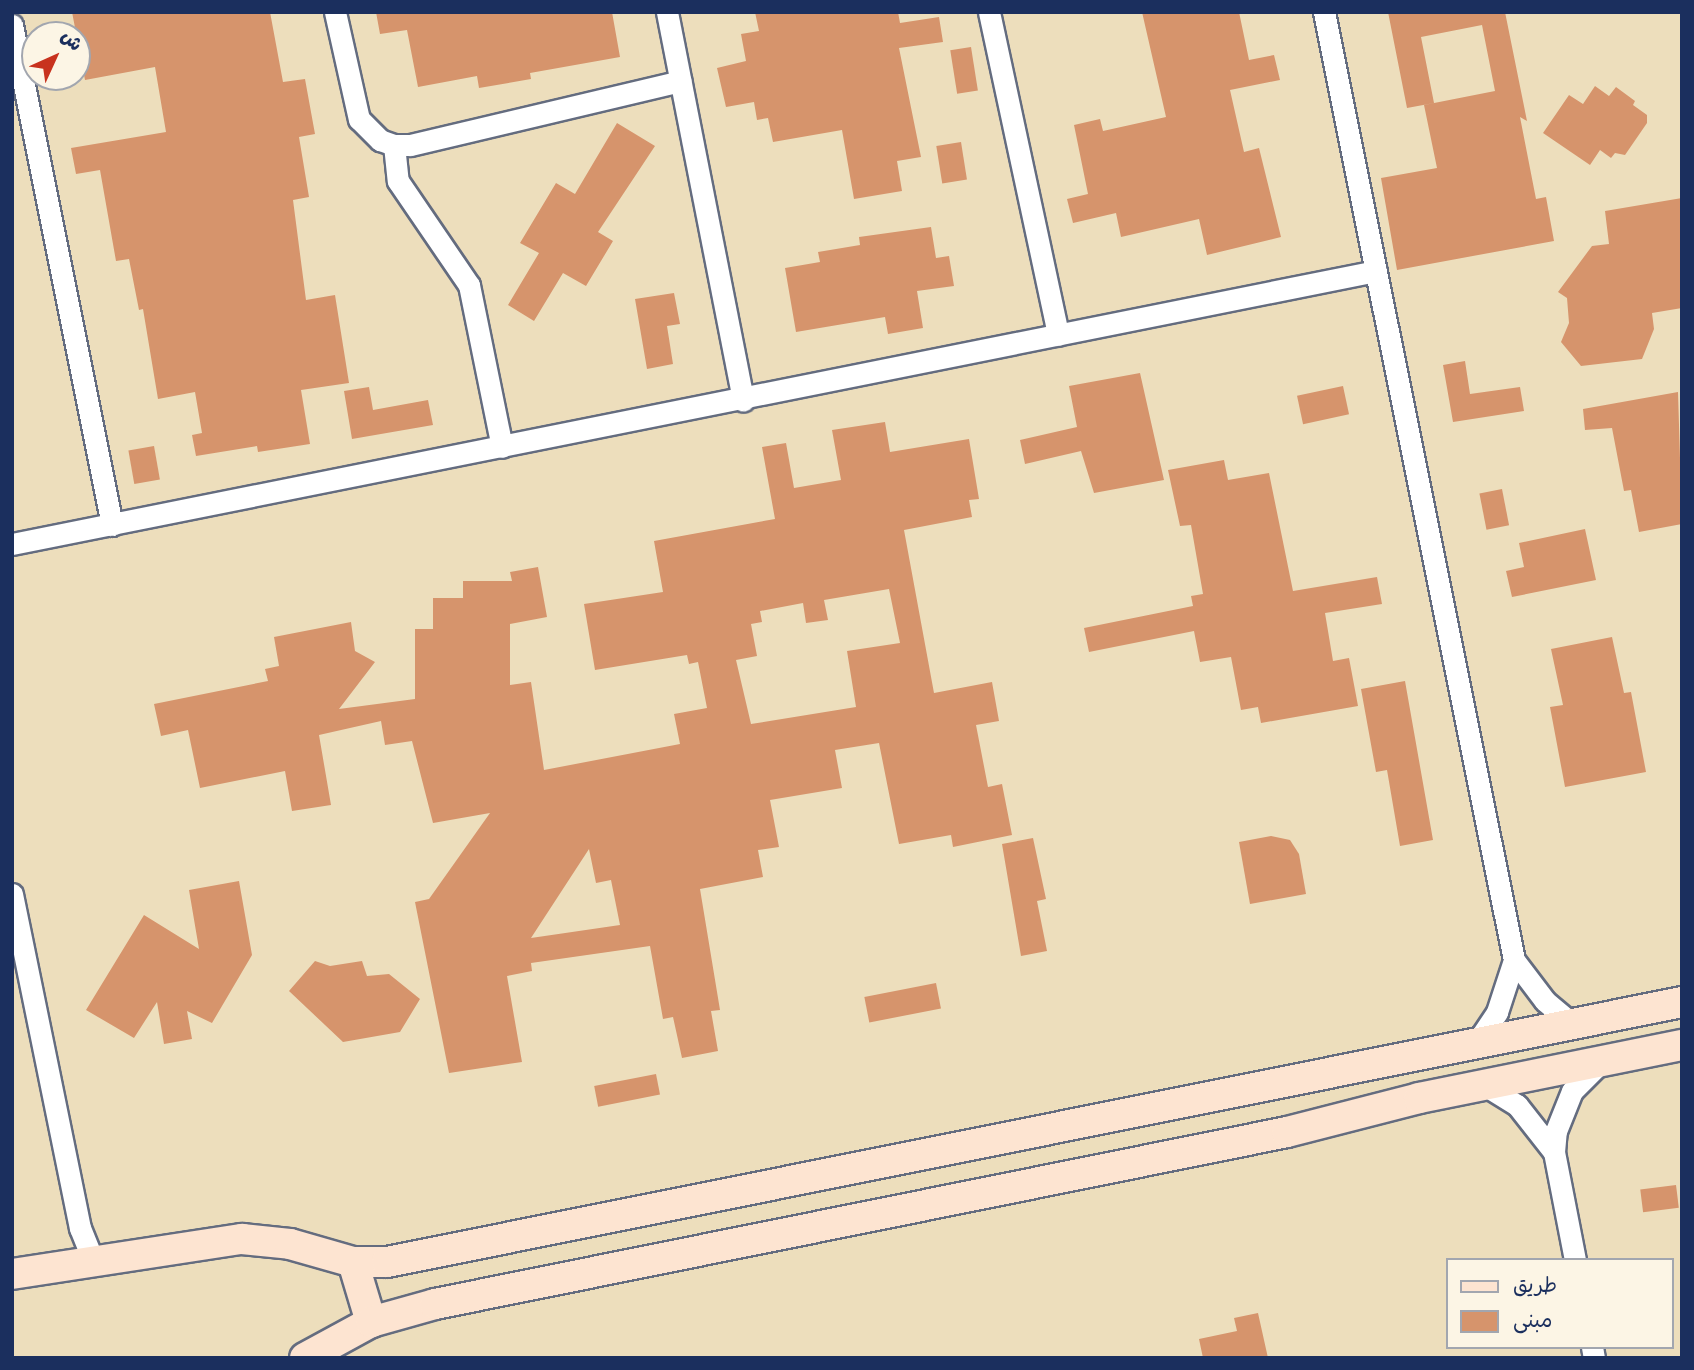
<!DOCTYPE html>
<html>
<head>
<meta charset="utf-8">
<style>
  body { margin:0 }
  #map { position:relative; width:1694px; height:1370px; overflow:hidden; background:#eddebc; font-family:"Gochi Hand","Playpen Sans Arabic",sans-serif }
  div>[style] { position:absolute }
  .building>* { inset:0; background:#d6946c; transform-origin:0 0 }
  .roads { filter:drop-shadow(2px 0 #646c7f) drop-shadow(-2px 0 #646c7f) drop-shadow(0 2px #646c7f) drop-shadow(0 -2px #646c7f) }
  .minor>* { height:21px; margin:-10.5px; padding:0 10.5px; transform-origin:10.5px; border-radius:10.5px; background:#fff }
  .secondary>* { height:30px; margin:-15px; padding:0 15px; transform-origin:15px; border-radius:15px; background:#fde4d1 }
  span { translate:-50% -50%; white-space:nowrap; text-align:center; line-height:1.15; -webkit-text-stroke:5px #fcf5e5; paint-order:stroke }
  .frame { position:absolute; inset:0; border:14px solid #1b2f5e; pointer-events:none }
  .legend { position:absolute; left:1446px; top:1258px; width:228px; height:91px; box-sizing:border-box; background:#fcf5e5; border:2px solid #a2a6af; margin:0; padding:9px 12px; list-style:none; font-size:21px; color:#1b2f5e }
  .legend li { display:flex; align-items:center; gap:14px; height:35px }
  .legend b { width:35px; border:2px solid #a2a6af }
  .north { position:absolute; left:21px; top:21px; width:70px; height:70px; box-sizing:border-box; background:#fcf5e5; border:2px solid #a2a6af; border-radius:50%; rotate:45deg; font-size:19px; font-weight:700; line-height:28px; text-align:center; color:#1b2f5e }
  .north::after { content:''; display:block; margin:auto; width:24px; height:32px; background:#c8321e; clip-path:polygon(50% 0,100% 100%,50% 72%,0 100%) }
</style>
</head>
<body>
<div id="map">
  <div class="building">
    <i style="clip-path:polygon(72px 12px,270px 12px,283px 82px,305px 79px,315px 134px,299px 137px,309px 197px,293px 200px,306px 300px,335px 295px,349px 383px,301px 390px,310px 444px,258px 452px,257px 446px,196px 456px,192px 435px,202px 433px,195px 392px,158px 399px,143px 309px,139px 310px,129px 259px,116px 261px,100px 170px,76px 174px,71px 148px,166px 132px,155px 67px,85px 80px)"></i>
    <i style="clip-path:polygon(376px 12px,612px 12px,620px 57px,530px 73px,531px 79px,479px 88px,477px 76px,418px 87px,407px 30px,380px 34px)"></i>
    <i style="clip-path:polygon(755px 12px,898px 12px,900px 23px,939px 17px,943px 42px,899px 48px,921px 157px,897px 161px,902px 191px,854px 199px,842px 130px,773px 142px,768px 118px,757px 120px,754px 102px,726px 107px,717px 68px,746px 61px,741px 34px,759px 31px)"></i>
    <i style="clip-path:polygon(1142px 12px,1239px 12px,1249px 60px,1274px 55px,1280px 80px,1230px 90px,1244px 152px,1259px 148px,1281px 237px,1207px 255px,1199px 219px,1121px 237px,1116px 213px,1073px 223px,1067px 199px,1088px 194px,1074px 125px,1100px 119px,1103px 131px,1166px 117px)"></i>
    <i style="clip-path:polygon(1388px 12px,1505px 12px,1527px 121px,1520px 117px,1536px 199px,1546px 197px,1554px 241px,1397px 270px,1381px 178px,1437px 168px,1424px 105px,1495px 91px,1482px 25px,1421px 37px,1434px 103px,1407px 108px)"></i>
    <i style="left:971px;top:47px;width:44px;height:21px;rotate:81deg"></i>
    <i style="clip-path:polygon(1595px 86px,1609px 96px,1616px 87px,1635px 101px,1633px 105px,1647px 115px,1647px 123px,1625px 155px,1615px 153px,1611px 158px,1600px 150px,1590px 165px,1543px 133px,1569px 95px,1583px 104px)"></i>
    <i style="clip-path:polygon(617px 123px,655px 146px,598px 232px,613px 241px,586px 286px,563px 273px,534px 321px,508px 305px,539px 253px,520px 243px,556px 183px,575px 194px)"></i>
    <i style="left:961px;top:142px;width:38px;height:25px;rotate:81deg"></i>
    <i style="clip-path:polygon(1682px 198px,1682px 308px,1652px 313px,1654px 329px,1642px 359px,1581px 366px,1561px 342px,1569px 323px,1567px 298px,1558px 292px,1592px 246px,1609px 244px,1605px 211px)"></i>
    <i style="clip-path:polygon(931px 227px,936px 258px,949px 256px,954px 286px,917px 291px,923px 328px,888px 334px,885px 317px,796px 332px,785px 268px,820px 262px,818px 252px,860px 245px,859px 237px)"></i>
    <i style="clip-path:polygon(674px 293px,680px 324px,667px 326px,673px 364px,647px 369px,635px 299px)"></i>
    <i style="clip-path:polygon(1465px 361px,1470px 394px,1520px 387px,1524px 411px,1453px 422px,1443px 365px)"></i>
    <i style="clip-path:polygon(1140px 373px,1164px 480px,1094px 493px,1081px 451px,1025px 464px,1020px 440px,1077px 427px,1069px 386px)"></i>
    <i style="left:1343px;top:386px;width:29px;height:47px;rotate:78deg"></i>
    <i style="clip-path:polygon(369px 387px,373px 410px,428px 400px,433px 425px,352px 439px,344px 391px)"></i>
    <i style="clip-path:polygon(1678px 392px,1682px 524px,1639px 532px,1631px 490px,1624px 491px,1612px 428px,1585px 430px,1583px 409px)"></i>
    <i style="clip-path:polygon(evenodd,885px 422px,890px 452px,969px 439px,979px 499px,969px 500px,972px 517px,904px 530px,934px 693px,992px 682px,999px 721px,976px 725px,988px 787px,1002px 784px,1012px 835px,953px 847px,951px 835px,899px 844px,879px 743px,835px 750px,842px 788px,770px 800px,779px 847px,758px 850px,763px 877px,700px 889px,720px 1010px,711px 1011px,718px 1051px,682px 1058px,673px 1017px,663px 1019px,650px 946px,531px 963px,532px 971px,507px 976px,522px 1062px,449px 1073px,415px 902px,429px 899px,490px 813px,433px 823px,412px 741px,385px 745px,381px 721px,319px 735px,331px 805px,292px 811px,285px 771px,200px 788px,188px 730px,161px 736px,154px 704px,268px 681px,265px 669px,279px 666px,274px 637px,351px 622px,355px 651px,375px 662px,339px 709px,415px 699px,415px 629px,433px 629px,433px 598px,463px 598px,463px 581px,512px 581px,510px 572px,538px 567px,547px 617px,510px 624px,510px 685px,531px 682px,544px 770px,680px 744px,674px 714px,707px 708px,698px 662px,689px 664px,687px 655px,595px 670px,584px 604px,663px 592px,654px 541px,775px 519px,762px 447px,786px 443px,794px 488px,841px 480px,832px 430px,885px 422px,889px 589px,900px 643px,847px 651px,856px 707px,751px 724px,736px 660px,757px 656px,751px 624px,762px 622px,760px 611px,803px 603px,806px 623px,828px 620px,824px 600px,889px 589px,885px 422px,589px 849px,596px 883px,611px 880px,620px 925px,531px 938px,589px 849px)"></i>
    <i style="left:154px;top:446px;width:34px;height:26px;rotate:80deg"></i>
    <i style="clip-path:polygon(1224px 460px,1228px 480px,1269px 473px,1293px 591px,1377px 577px,1382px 604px,1325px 613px,1333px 661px,1349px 658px,1358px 706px,1261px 723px,1258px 707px,1241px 710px,1231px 657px,1200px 662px,1194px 631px,1089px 652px,1084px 628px,1193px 606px,1191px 596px,1203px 594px,1191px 525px,1180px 526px,1168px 470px)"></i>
    <i style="left:1502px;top:489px;width:37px;height:23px;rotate:79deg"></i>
    <i style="clip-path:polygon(1585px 529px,1596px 580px,1512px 597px,1506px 571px,1524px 567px,1519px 543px)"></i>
    <i style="clip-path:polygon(1612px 637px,1624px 693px,1631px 692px,1646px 772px,1565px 787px,1550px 707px,1563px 705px,1551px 649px)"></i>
    <i style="clip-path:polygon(1405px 681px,1433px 840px,1400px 846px,1387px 770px,1376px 772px,1361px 689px)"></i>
    <i style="clip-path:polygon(1271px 836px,1290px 840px,1299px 854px,1306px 894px,1250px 904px,1239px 842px)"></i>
    <i style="clip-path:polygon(1033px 838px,1046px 899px,1037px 901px,1047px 951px,1021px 956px,1002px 844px)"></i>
    <i style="clip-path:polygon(239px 881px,252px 955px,212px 1023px,187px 1011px,192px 1039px,164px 1044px,157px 1002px,134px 1038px,86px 1010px,144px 915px,199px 949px,189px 890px)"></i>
    <i style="clip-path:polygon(315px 961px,330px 966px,362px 961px,367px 976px,389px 974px,420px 999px,400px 1032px,343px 1042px,289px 991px)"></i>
    <i style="left:936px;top:983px;width:26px;height:73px;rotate:79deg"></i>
    <i style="left:656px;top:1074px;width:21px;height:63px;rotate:79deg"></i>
    <i style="left:1676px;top:1185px;width:23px;height:36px;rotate:83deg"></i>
    <i style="clip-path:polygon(1258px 1313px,1268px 1358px,1203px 1358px,1199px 1339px,1237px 1331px,1234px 1318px)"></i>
  </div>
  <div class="roads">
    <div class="minor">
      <i style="left:335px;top:12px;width:110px;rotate:77.4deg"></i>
      <i style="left:359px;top:119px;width:30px;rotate:45deg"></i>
      <i style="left:380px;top:140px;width:15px;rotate:20deg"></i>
      <i style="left:394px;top:145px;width:16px"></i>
      <i style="left:410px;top:145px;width:278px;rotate:-13.3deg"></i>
      <i style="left:667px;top:12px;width:396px;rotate:78.9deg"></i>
      <i style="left:989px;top:12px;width:330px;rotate:77.9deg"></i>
      <i style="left:1324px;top:12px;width:967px;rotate:78.67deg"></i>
      <i style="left:1514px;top:960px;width:51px;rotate:52.9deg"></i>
      <i style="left:1545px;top:1001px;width:35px;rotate:40deg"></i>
      <i style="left:12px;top:25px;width:510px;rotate:78.69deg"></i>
      <i style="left:394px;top:145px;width:36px;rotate:84deg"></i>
      <i style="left:398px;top:181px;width:126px;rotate:55.7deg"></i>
      <i style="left:469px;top:285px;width:165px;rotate:78.5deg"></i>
      <i style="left:12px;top:544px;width:1391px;rotate:-11.32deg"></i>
      <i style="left:12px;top:894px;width:341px;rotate:78.5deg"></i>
      <i style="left:80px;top:1228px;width:35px;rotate:68deg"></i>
      <i style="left:1477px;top:1042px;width:36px;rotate:-56deg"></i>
      <i style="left:1497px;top:1012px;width:55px;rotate:-71.9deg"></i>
      <i style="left:1483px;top:1084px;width:40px;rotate:32deg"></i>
      <i style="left:1517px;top:1105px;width:60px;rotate:51.8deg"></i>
      <i style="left:1575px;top:1260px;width:110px;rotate:-101deg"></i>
      <i style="left:1554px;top:1152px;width:21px;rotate:-85deg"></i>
      <i style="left:1556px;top:1131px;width:43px;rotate:-68.2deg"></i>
      <i style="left:1572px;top:1091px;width:40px;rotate:-45deg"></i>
      <i style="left:1592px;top:1347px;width:11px;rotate:80deg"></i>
    </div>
    <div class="secondary">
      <i style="left:353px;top:1262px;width:63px;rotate:73.3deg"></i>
      <i style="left:12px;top:1274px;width:233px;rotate:-8.7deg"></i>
      <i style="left:242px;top:1239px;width:48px;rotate:5.9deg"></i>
      <i style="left:290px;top:1244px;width:66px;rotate:15.9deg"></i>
      <i style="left:353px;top:1262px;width:34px"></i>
      <i style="left:387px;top:1262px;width:1321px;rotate:-11.35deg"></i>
      <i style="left:305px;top:1358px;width:75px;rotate:-28.6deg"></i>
      <i style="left:371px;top:1322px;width:66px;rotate:-15.7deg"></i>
      <i style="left:435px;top:1304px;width:869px;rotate:-11.41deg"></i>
      <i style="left:1287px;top:1132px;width:136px;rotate:-14.4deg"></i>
      <i style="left:1419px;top:1098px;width:268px;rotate:-11.4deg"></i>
    </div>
  </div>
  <div class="frame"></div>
  <ul class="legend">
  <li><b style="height:9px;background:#fde4d1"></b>طريق</li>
  <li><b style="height:19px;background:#d6946c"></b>مبنى</li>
  </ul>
  <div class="north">ش</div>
</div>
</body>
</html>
